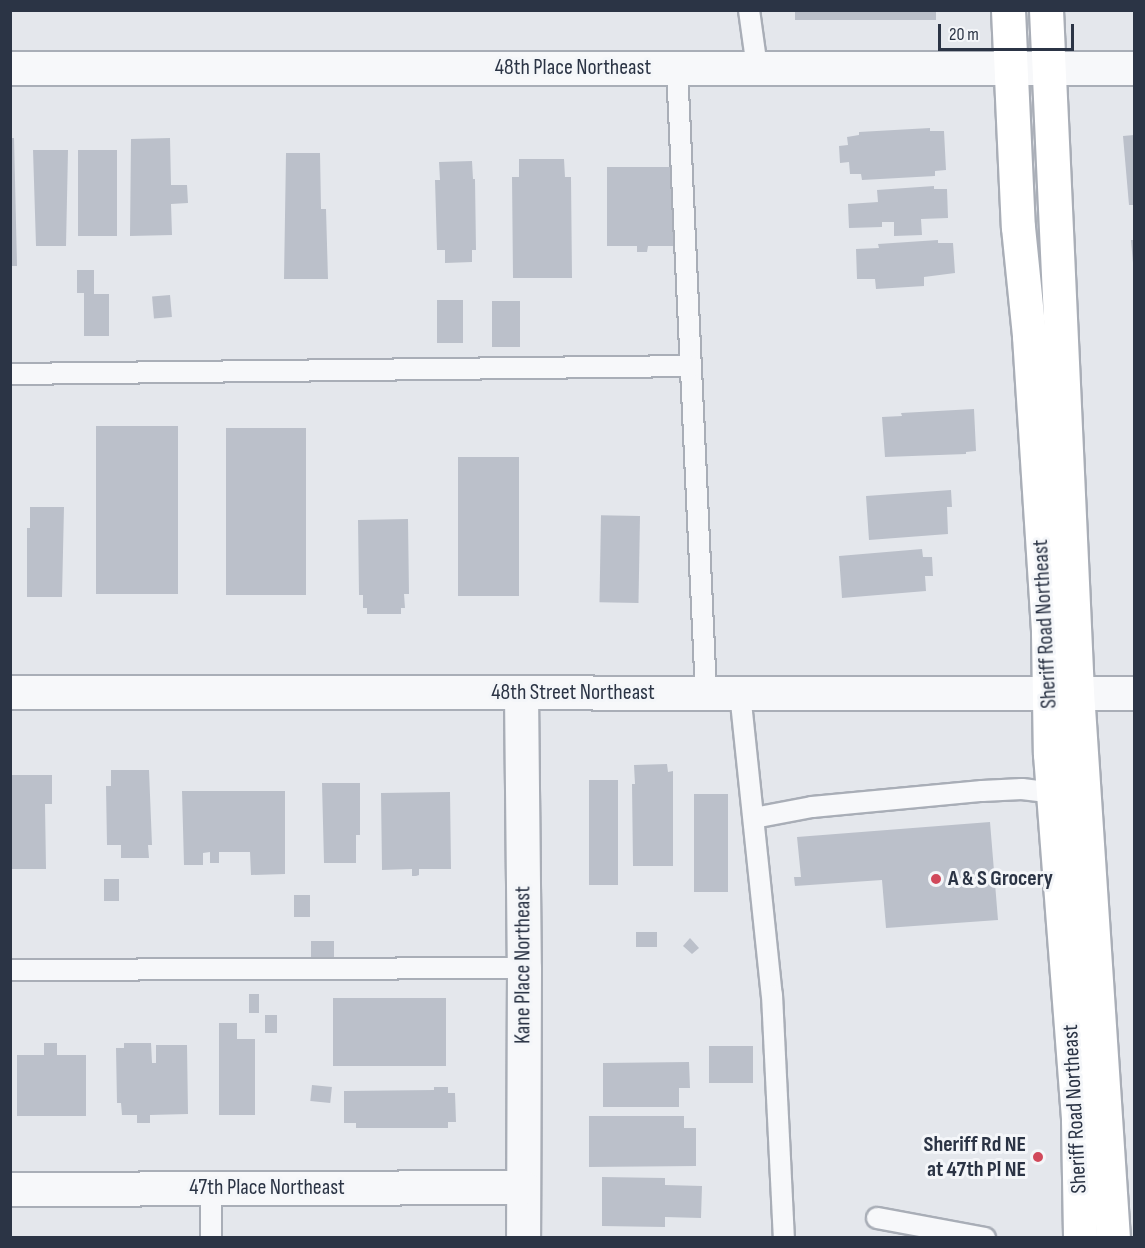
<!DOCTYPE html>
<html>
<head>
<meta charset="utf-8">
<style>
  body { margin:0 }
  #map { position:relative; width:1145px; height:1248px; overflow:hidden; background:#e4e7ec; font-family:"Sofia Sans Condensed",sans-serif }
  div>[style] { position:absolute }
  .building>* { inset:0; background:#bbc0ca; transform-origin:0 0 }
  .roads { filter:drop-shadow(2px 0 #a9aeb7) drop-shadow(-2px 0 #a9aeb7) drop-shadow(0 2px #a9aeb7) drop-shadow(0 -2px #a9aeb7) }
  .service>* { height:20px; margin:-10px; padding:0 10px; transform-origin:10px; border-radius:10px; background:#f7f8fa }
  .minor>* { height:33px; margin:-16.5px; padding:0 16.5px; transform-origin:16.5px; border-radius:16.5px; background:#f7f8fa }
  .secondary>* { height:33px; margin:-16.5px; padding:0 16.5px; transform-origin:16.5px; border-radius:16.5px; background:#fff }
  .dots>* { width:16px; height:16px; translate:-50% -50%; box-sizing:border-box; border:3px solid #f4f6f9; border-radius:50% }
  span { translate:-50% -50%; white-space:nowrap; text-align:center; line-height:1.15; -webkit-text-stroke:6px #f4f6f9; paint-order:stroke }
  .street-label { font-size:22px; color:#2b3445 }
  .poi-label { font-size:22px; color:#2b3445; font-weight:700 }
  .left { translate:0 -50%; text-align:left }
  .right { translate:-100% -50%; text-align:right }
  .frame { position:absolute; inset:0; border:12px solid #2b3445; pointer-events:none }
  .scale { position:absolute; left:938px; top:24px; width:136px; height:27px; box-sizing:border-box; border:3px solid #2b3445; border-top:0; padding-left:8px; font-size:18px; line-height:21px; white-space:nowrap; color:#2b3445; -webkit-text-stroke:4px #f4f6f9; paint-order:stroke }
</style>
</head>
<body>
<div id="map">
  <div class="building">
    <i style="left:795px;top:10px;width:141px;height:10px"></i>
    <i style="clip-path:polygon(930px 128px,930px 131px,944px 131px,946px 170px,935px 171px,935px 176px,862px 180px,861px 174px,850px 174px,849px 162px,840px 163px,839px 146px,848px 145px,847px 137px,859px 135px,859px 132px)"></i>
    <i style="clip-path:polygon(1134px 135px,1134px 205px,1129px 205px,1123px 136px)"></i>
    <i style="clip-path:polygon(10px 138px,14px 138px,17px 266px,10px 266px)"></i>
    <i style="clip-path:polygon(170px 138px,171px 185px,187px 185px,188px 203px,171px 204px,172px 235px,130px 236px,131px 139px)"></i>
    <i style="clip-path:polygon(33px 150px,68px 150px,66px 246px,36px 246px)"></i>
    <i style="left:78px;top:150px;width:39px;height:86px"></i>
    <i style="clip-path:polygon(286px 153px,320px 153px,321px 209px,326px 209px,328px 279px,284px 279px)"></i>
    <i style="clip-path:polygon(519px 159px,564px 159px,565px 177px,571px 177px,572px 278px,513px 278px,512px 177px,519px 177px)"></i>
    <i style="clip-path:polygon(472px 161px,473px 179px,475px 179px,476px 250px,472px 250px,472px 262px,445px 263px,445px 250px,437px 250px,435px 180px,440px 180px,439px 162px)"></i>
    <i style="clip-path:polygon(607px 167px,677px 167px,677px 246px,648px 246px,647px 252px,637px 252px,637px 246px,607px 246px)"></i>
    <i style="clip-path:polygon(934px 186px,934px 189px,947px 189px,948px 218px,921px 219px,922px 235px,894px 236px,894px 222px,882px 222px,882px 227px,849px 228px,848px 204px,878px 202px,877px 190px)"></i>
    <i style="clip-path:polygon(938px 240px,938px 243px,953px 243px,955px 273px,924px 277px,924px 286px,876px 289px,875px 279px,857px 279px,856px 249px,879px 248px,878px 244px)"></i>
    <i style="clip-path:polygon(1131px 240px,1134px 240px,1134px 263px,1133px 263px)"></i>
    <i style="clip-path:polygon(77px 270px,94px 270px,94px 294px,109px 294px,109px 336px,84px 336px,84px 293px,77px 293px)"></i>
    <i style="left:170px;top:295px;width:22px;height:18px;rotate:85deg"></i>
    <i style="left:437px;top:300px;width:26px;height:43px"></i>
    <i style="left:492px;top:301px;width:28px;height:46px"></i>
    <i style="clip-path:polygon(974px 409px,976px 451px,966px 452px,966px 454px,885px 457px,882px 417px,902px 416px,901px 413px)"></i>
    <i style="left:178px;top:426px;width:168px;height:82px;rotate:90deg"></i>
    <i style="left:226px;top:428px;width:80px;height:167px"></i>
    <i style="left:458px;top:457px;width:61px;height:139px"></i>
    <i style="clip-path:polygon(951px 490px,952px 507px,947px 507px,948px 534px,869px 540px,866px 496px)"></i>
    <i style="clip-path:polygon(30px 507px,64px 507px,62px 597px,27px 597px,27px 528px,30px 528px)"></i>
    <i style="left:640px;top:516px;width:87px;height:39px;rotate:91deg"></i>
    <i style="clip-path:polygon(408px 519px,409px 594px,404px 594px,405px 608px,401px 608px,401px 614px,367px 614px,367px 608px,363px 608px,363px 595px,359px 595px,358px 520px)"></i>
    <i style="clip-path:polygon(922px 549px,923px 557px,932px 557px,933px 576px,925px 576px,926px 591px,842px 598px,839px 556px)"></i>
    <i style="clip-path:polygon(667px 764px,668px 772px,673px 771px,673px 866px,633px 866px,632px 784px,635px 784px,634px 765px)"></i>
    <i style="clip-path:polygon(111px 770px,149px 770px,152px 845px,148px 845px,149px 858px,121px 858px,121px 845px,107px 845px,106px 786px,111px 786px)"></i>
    <i style="clip-path:polygon(10px 775px,52px 775px,52px 804px,45px 804px,46px 869px,10px 869px)"></i>
    <i style="left:589px;top:780px;width:29px;height:105px"></i>
    <i style="clip-path:polygon(322px 783px,360px 783px,360px 835px,356px 835px,356px 863px,324px 863px)"></i>
    <i style="clip-path:polygon(182px 791px,285px 791px,285px 874px,251px 875px,250px 852px,219px 852px,219px 863px,210px 863px,210px 852px,203px 853px,203px 865px,184px 865px)"></i>
    <i style="clip-path:polygon(450px 792px,451px 869px,419px 869px,419px 875px,416px 876px,412px 876px,412px 869px,382px 870px,381px 793px)"></i>
    <i style="left:694px;top:794px;width:34px;height:98px"></i>
    <i style="clip-path:polygon(990px 822px,998px 920px,886px 928px,882px 880px,795px 886px,794px 877px,801px 877px,797px 837px)"></i>
    <i style="left:104px;top:879px;width:15px;height:22px"></i>
    <i style="left:294px;top:895px;width:16px;height:22px"></i>
    <i style="left:657px;top:932px;width:15px;height:21px;rotate:90deg"></i>
    <i style="clip-path:polygon(690px 938px,699px 948px,692px 954px,683px 946px)"></i>
    <i style="left:311px;top:941px;width:23px;height:16px"></i>
    <i style="left:249px;top:994px;width:10px;height:19px"></i>
    <i style="left:333px;top:998px;width:113px;height:68px"></i>
    <i style="left:265px;top:1015px;width:12px;height:18px"></i>
    <i style="clip-path:polygon(219px 1023px,237px 1023px,237px 1039px,255px 1039px,255px 1115px,219px 1115px)"></i>
    <i style="clip-path:polygon(44px 1043px,57px 1043px,57px 1055px,86px 1055px,86px 1116px,17px 1116px,17px 1055px,44px 1055px)"></i>
    <i style="clip-path:polygon(124px 1043px,151px 1043px,152px 1063px,156px 1063px,156px 1045px,187px 1045px,188px 1114px,150px 1115px,150px 1123px,137px 1123px,137px 1115px,122px 1115px,121px 1103px,117px 1103px,116px 1048px,124px 1048px)"></i>
    <i style="left:709px;top:1046px;width:44px;height:37px"></i>
    <i style="clip-path:polygon(689px 1062px,690px 1088px,679px 1088px,679px 1107px,603px 1107px,603px 1063px)"></i>
    <i style="left:312px;top:1085px;width:20px;height:16px;rotate:6deg"></i>
    <i style="clip-path:polygon(434px 1087px,448px 1087px,448px 1093px,455px 1093px,456px 1122px,448px 1122px,448px 1128px,356px 1128px,356px 1123px,344px 1123px,344px 1091px,434px 1090px)"></i>
    <i style="clip-path:polygon(589px 1116px,684px 1116px,684px 1128px,696px 1128px,696px 1166px,589px 1167px)"></i>
    <i style="clip-path:polygon(602px 1177px,665px 1178px,665px 1185px,702px 1186px,701px 1218px,665px 1217px,665px 1227px,602px 1226px)"></i>
  </div>
  <div class="roads">
    <div class="service">
      <i style="left:749px;top:10px;width:59px;rotate:82.1deg"></i>
      <i style="left:677px;top:68px;width:626px;rotate:87.34deg"></i>
      <i style="left:10px;top:374px;width:681px;rotate:-0.67deg"></i>
      <i style="left:740px;top:693px;width:304px;rotate:84deg"></i>
      <i style="left:772px;top:995px;width:243px;rotate:87.2deg"></i>
      <i style="left:754px;top:818px;width:59px;rotate:-10.7deg"></i>
      <i style="left:812px;top:807px;width:171px;rotate:-5.4deg"></i>
      <i style="left:982px;top:791px;width:40px;rotate:-2.9deg"></i>
      <i style="left:1022px;top:789px;width:31px;rotate:7deg"></i>
      <i style="left:10px;top:970px;width:514px;rotate:-0.22deg"></i>
      <i style="left:877px;top:1218px;width:110px;rotate:10.5deg"></i>
      <i style="left:211px;top:1238px;width:50px;rotate:-90deg"></i>
    </div>
    <div class="minor">
      <i style="left:10px;top:68px;width:1124px"></i>
      <i style="left:10px;top:692px;width:1124px;rotate:0.05deg"></i>
      <i style="left:521px;top:693px;width:275px;rotate:89.4deg"></i>
      <i style="left:524px;top:968px;width:270px;rotate:90.2deg"></i>
      <i style="left:10px;top:1189px;width:513px;rotate:-0.22deg"></i>
    </div>
    <div class="secondary">
      <i style="left:1008px;top:10px;width:217px;rotate:87.4deg"></i>
      <i style="left:1018px;top:227px;width:110px;rotate:84.2deg"></i>
      <i style="left:1029px;top:336px;width:298px;rotate:86.3deg"></i>
      <i style="left:1048px;top:633px;width:121px;rotate:89.1deg"></i>
      <i style="left:1050px;top:754px;width:367px;rotate:85.6deg"></i>
      <i style="left:1078px;top:1120px;width:118px;rotate:89deg"></i>
      <i style="left:1046px;top:10px;width:683px;rotate:87.4deg"></i>
      <i style="left:1077px;top:692px;width:547px;rotate:86.23deg"></i>
    </div>
  </div>
  <div class="dots">
    <i style="left:936px;top:879px;background:#d1495b"></i>
    <i style="left:1038px;top:1157px;background:#d1495b"></i>
  </div>
  <div class="street-label">
    <span style="left:573px;top:68px">48th Place Northeast</span>
    <span style="left:1045px;top:624px;rotate:-93deg">Sheriff Road Northeast</span>
    <span style="left:573px;top:693px">48th Street Northeast</span>
    <span style="left:523px;top:965px;rotate:-90deg">Kane Place Northeast</span>
    <span style="left:1075px;top:1109px;rotate:-93deg">Sheriff Road Northeast</span>
    <span style="left:267px;top:1188px">47th Place Northeast</span>
  </div>
  <div class="poi-label">
    <span class="left" style="left:948px;top:879px">A &amp; S Grocery</span>
    <span class="right" style="left:1026px;top:1157px">Sheriff Rd NE<br>at 47th Pl NE</span>
  </div>
  <div class="frame"></div>
  <div class="scale">20 m</div>
</div>
</body>
</html>
